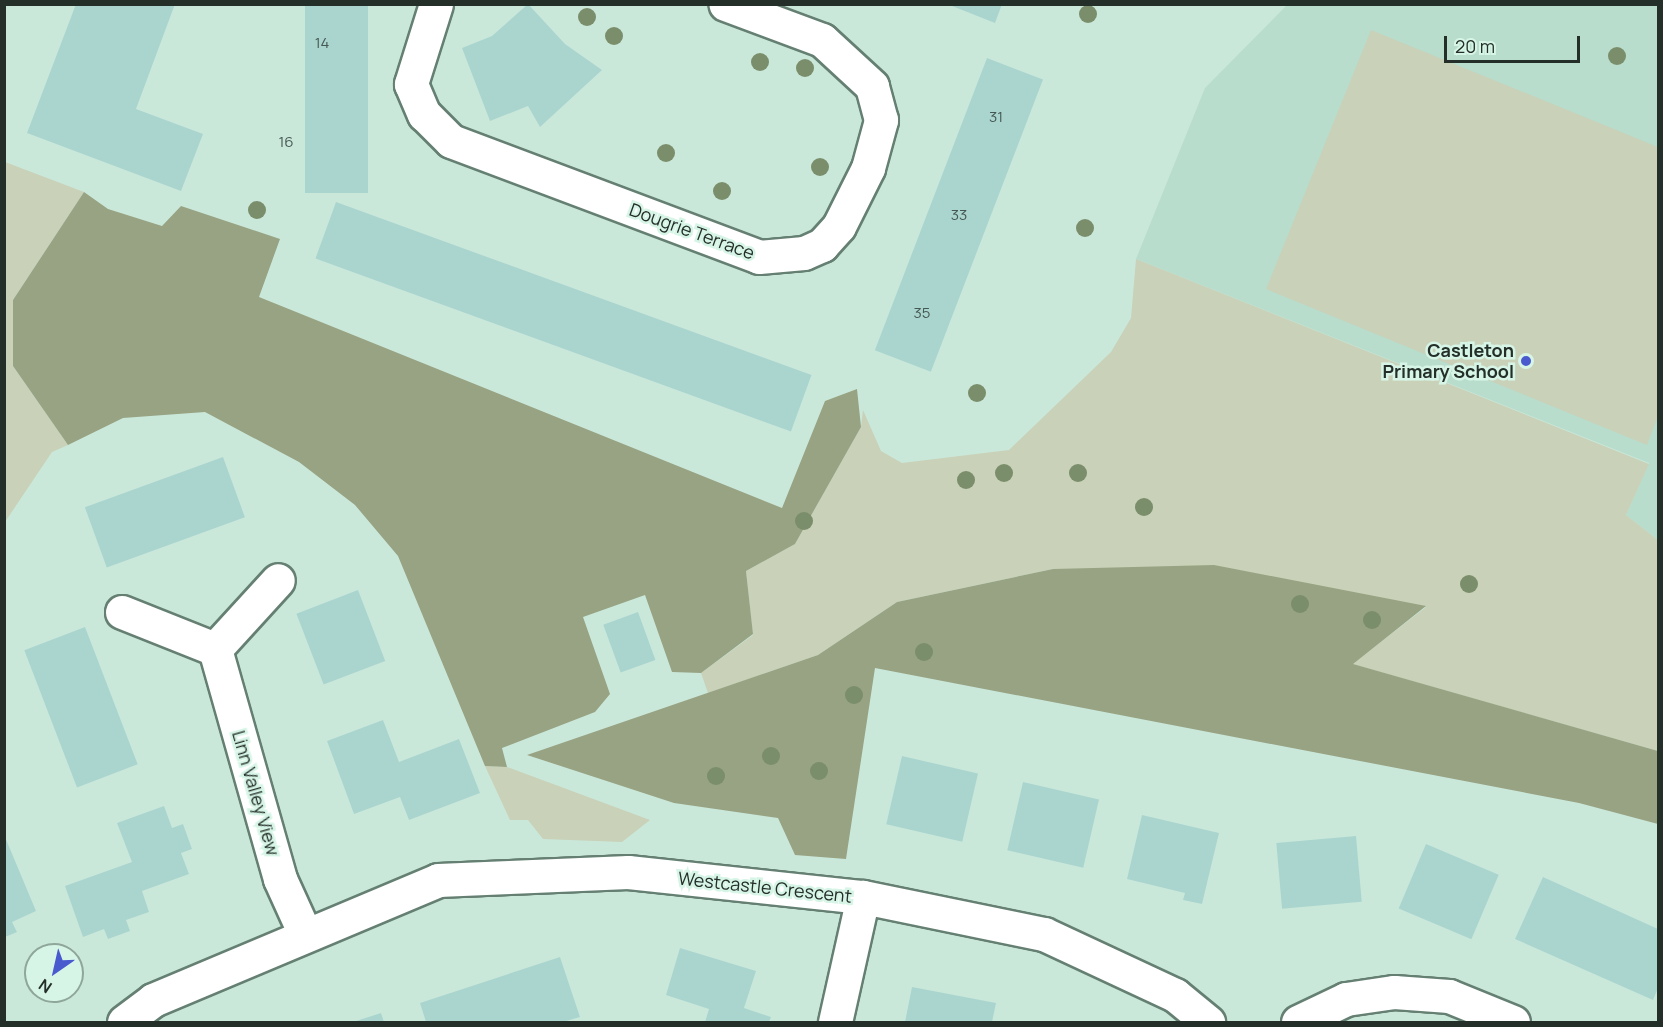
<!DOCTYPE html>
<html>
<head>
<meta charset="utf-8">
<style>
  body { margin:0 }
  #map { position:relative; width:1663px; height:1027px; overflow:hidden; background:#cae8da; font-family:Manrope,sans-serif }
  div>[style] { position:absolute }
  .built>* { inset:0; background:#b8ddcd }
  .green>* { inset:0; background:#c9d1b8 }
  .forest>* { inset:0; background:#98a383 }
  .building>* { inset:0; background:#aad5cf; transform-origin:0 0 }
  .roads { filter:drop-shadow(2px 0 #658073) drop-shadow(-2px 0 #658073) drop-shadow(0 2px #658073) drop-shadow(0 -2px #658073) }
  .minor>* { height:33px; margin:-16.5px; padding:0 16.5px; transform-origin:16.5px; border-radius:16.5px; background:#fff }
  .trees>* { width:18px; height:18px; margin:-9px; border-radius:50%; background:#7a8e6b }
  .dots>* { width:16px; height:16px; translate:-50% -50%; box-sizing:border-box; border:3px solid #d7f5e7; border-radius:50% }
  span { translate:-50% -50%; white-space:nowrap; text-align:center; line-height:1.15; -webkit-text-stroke:5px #d7f5e7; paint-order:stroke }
  .number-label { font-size:15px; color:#465853 }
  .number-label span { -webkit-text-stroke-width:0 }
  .street-label { font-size:18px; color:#242f2a }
  .poi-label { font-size:18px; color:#242f2a; font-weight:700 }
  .right { translate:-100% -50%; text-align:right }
  .frame { position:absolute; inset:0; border:6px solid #242f2a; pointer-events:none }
  .north { position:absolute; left:24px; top:943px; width:60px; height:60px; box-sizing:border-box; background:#d7f5e7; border:2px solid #8fa69b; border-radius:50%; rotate:214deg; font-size:16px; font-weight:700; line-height:24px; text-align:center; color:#242f2a }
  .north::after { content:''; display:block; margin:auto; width:21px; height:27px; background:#495acf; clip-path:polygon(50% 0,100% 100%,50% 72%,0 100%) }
  .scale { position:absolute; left:1444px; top:36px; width:136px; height:27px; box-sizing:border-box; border:3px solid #242f2a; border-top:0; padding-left:8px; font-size:18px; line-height:21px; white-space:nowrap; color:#242f2a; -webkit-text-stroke:4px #d7f5e7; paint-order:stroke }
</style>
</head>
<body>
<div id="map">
  <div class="built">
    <i style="clip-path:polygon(1287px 5px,1658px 5px,1658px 540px,1626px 515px,1649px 463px,1136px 259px,1205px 88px)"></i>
  </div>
  <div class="green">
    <i style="clip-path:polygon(1371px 30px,1658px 147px,1658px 416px,1647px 445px,1266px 289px)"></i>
    <i style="clip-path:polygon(5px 162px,84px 192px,13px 300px,13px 366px,68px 445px,52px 452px,5px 522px)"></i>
    <i style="clip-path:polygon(1136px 259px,1649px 464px,1626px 515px,1658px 540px,1658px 751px,1352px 664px,1426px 607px,1053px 569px,897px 602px,818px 655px,708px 693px,701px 673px,753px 635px,746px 571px,795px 544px,861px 427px,863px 410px,881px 451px,902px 463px,1009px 450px,1111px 352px,1131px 318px)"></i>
    <i style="clip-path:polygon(485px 766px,507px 767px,650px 820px,622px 842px,543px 839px,528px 820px,510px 820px)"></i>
  </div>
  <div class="forest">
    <i style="clip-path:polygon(84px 192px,108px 209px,162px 226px,181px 206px,280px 239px,259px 297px,782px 508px,825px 401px,857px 389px,861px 427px,795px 544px,746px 571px,753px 634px,701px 673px,672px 672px,645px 595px,583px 617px,610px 694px,595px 712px,502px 748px,507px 767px,485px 766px,398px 556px,355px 505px,299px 462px,205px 412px,123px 418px,68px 445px,13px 366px,13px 300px)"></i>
    <i style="clip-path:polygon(1214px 565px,1426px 606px,1353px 664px,1658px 751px,1658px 824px,1579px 803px,875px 668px,846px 859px,795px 855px,778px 818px,674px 803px,527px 755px,818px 655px,897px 602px,1053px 569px)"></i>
  </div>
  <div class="building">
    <i style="clip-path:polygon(76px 4px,175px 4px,136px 109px,203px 134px,181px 191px,27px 133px)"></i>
    <i style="left:305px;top:4px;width:63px;height:189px"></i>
    <i style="clip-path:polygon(528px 4px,565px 44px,602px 70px,540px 127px,528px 106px,490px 121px,462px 48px,492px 36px)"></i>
    <i style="clip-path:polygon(947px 4px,1002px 4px,995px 23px)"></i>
    <i style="left:987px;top:58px;width:60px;height:313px;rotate:21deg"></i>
    <i style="left:336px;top:202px;width:506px;height:60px;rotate:20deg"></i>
    <i style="left:223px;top:457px;width:64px;height:147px;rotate:70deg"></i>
    <i style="left:358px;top:590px;width:76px;height:66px;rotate:69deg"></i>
    <i style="left:638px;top:612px;width:51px;height:37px;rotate:70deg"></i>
    <i style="left:85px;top:627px;width:147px;height:65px;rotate:69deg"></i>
    <i style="clip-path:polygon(383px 720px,399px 762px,459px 739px,480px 793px,409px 820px,400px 797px,354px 814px,327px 741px)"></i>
    <i style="left:902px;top:756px;width:78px;height:70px;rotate:13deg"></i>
    <i style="left:1023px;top:782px;width:78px;height:70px;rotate:13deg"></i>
    <i style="clip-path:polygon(164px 806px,172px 828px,183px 824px,192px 849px,181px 853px,189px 874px,142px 891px,149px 912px,126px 920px,130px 931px,108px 939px,104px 929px,83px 937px,65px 886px,132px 862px,117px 823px)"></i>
    <i style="clip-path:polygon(1142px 815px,1219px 833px,1202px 904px,1183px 900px,1185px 893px,1127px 879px)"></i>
    <i style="left:1356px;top:836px;width:66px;height:80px;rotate:85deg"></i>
    <i style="clip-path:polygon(5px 837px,36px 911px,12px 922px,17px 932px,5px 937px)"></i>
    <i style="left:1426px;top:844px;width:79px;height:70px;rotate:23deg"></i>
    <i style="clip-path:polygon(1543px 877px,1658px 929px,1658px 988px,1653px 1000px,1515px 939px)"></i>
    <i style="clip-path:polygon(680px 948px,756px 971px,744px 1008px,771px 1017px,769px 1022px,705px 1022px,709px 1009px,666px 995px)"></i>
    <i style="clip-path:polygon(560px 957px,580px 1017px,563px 1022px,426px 1022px,420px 1003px)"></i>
    <i style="clip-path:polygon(912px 987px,996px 1003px,992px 1022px,905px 1022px)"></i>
    <i style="clip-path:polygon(381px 1013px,384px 1022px,353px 1022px)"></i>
  </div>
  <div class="roads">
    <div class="minor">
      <i style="left:436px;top:4px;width:84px;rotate:107.4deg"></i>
      <i style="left:411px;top:84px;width:33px;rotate:67deg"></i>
      <i style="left:424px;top:114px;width:38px;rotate:45deg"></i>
      <i style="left:451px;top:141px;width:329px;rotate:20.6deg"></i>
      <i style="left:759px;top:257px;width:45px;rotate:-5.1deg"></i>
      <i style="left:804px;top:253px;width:20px;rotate:-24deg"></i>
      <i style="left:822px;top:245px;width:25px;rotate:-48deg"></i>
      <i style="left:839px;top:226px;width:65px;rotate:-63.4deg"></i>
      <i style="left:868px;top:168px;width:50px;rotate:-74.8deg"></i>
      <i style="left:881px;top:120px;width:35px;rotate:-105deg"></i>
      <i style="left:872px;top:86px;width:68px;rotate:-137.4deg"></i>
      <i style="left:822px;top:40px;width:103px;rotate:-159.6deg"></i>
      <i style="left:122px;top:612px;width:100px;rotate:21.7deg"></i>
      <i style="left:215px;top:649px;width:93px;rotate:-47.6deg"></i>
      <i style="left:215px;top:649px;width:239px;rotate:74.2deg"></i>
      <i style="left:280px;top:879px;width:60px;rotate:65.6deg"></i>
      <i style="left:124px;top:1022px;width:36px;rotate:-37deg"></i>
      <i style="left:153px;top:1000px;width:309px;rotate:-22.8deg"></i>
      <i style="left:438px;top:880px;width:190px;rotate:-2.4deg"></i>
      <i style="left:628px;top:872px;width:236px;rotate:6.1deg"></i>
      <i style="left:863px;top:897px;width:185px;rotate:11.6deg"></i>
      <i style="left:1044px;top:934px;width:145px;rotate:25deg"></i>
      <i style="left:1175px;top:995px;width:43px;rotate:39.3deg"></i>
      <i style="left:835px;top:1022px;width:128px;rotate:-77.4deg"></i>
      <i style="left:1298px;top:1022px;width:53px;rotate:-25.6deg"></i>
      <i style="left:1346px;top:999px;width:49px;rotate:-8.3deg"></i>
      <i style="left:1394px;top:992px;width:55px;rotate:4.2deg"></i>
      <i style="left:1449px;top:996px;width:69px;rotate:22.1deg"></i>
    </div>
  </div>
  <div class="trees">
    <i style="left:1088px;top:14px"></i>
    <i style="left:587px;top:17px"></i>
    <i style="left:614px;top:36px"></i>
    <i style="left:1617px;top:56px"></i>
    <i style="left:760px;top:62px"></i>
    <i style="left:805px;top:68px"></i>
    <i style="left:666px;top:153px"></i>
    <i style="left:820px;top:167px"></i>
    <i style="left:722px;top:191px"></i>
    <i style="left:257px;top:210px"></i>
    <i style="left:1085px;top:228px"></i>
    <i style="left:977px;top:393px"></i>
    <i style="left:1004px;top:473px"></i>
    <i style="left:1078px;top:473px"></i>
    <i style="left:966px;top:480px"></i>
    <i style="left:1144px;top:507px"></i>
    <i style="left:804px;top:521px"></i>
    <i style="left:1469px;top:584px"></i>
    <i style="left:1300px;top:604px"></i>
    <i style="left:1372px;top:620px"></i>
    <i style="left:924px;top:652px"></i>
    <i style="left:854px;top:695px"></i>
    <i style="left:771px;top:756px"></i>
    <i style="left:819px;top:771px"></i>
    <i style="left:716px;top:776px"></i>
  </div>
  <div class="dots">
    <i style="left:1526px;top:361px;background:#495acf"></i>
  </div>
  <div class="number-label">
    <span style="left:322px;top:43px">14</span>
    <span style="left:996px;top:117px">31</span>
    <span style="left:286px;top:142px">16</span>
    <span style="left:959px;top:215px">33</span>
    <span style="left:922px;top:313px">35</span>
  </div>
  <div class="street-label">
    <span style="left:692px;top:231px;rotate:20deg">Dougrie Terrace</span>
    <span style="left:256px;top:793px;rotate:74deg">Linn Valley View</span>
    <span style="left:765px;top:887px;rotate:6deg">Westcastle Crescent</span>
  </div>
  <div class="poi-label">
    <span class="right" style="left:1514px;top:361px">Castleton<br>Primary School</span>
  </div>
  <div class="frame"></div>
  <div class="north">N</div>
  <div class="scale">20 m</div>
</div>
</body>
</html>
